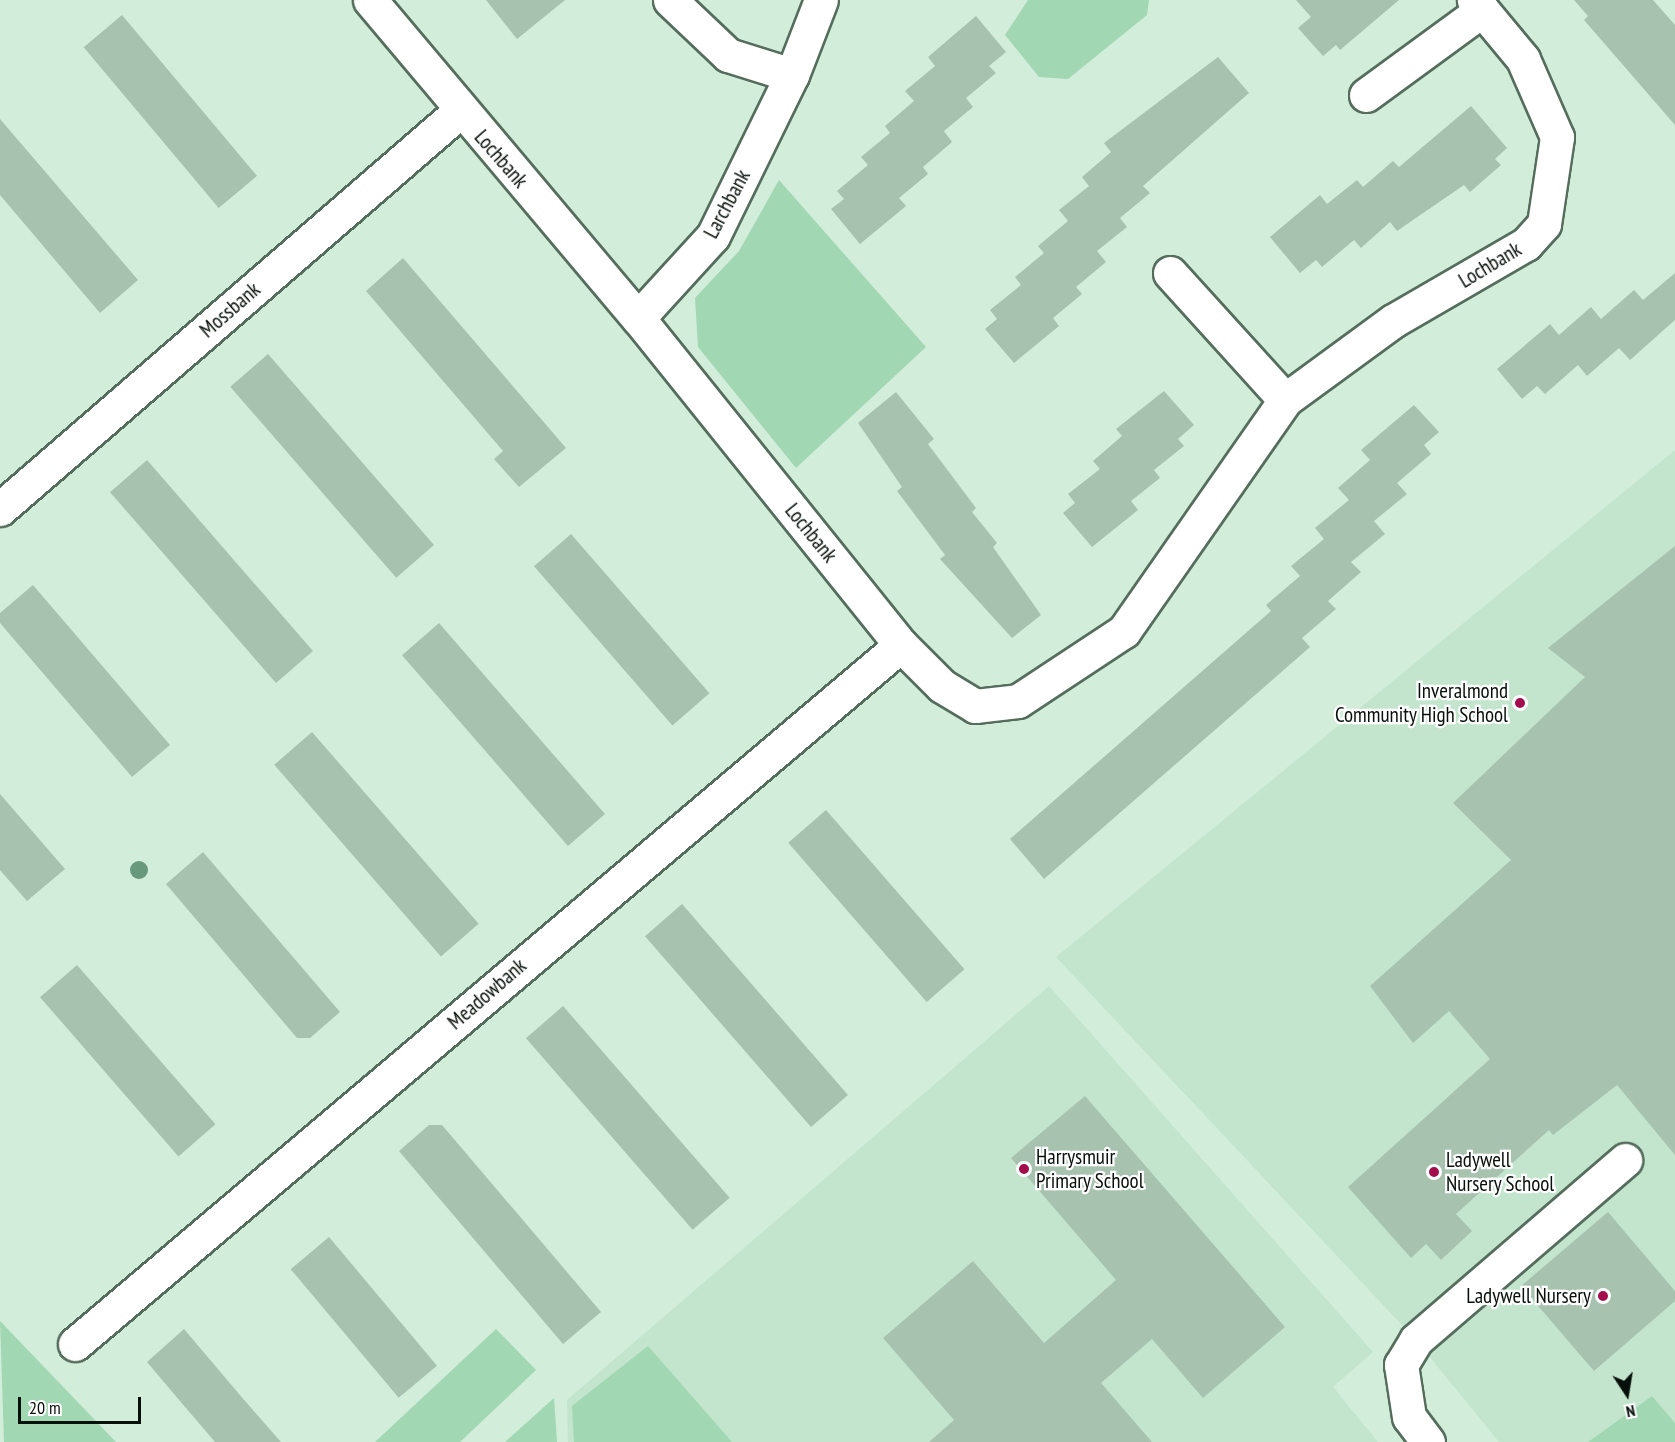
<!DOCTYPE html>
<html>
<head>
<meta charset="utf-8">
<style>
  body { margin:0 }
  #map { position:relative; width:1675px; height:1442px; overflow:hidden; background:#d2edda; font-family:"PT Sans Narrow",sans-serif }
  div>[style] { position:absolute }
  .built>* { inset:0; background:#c3e5cd }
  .green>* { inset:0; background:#a1d7b2 }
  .building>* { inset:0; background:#a8c2b0; transform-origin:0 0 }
  .roads { filter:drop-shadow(2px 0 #556d5c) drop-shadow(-2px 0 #556d5c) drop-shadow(0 2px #556d5c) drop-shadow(0 -2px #556d5c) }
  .minor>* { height:33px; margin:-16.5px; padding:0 16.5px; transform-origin:16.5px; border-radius:16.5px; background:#fff }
  .trees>* { width:18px; height:18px; margin:-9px; border-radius:50%; background:#68997d }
  .dots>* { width:16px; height:16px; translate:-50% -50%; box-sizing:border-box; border:3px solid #fff; border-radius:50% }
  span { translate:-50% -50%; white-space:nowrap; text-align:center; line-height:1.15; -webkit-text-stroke:4.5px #fff; paint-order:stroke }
  .street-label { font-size:21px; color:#07100a }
  .poi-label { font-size:21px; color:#07100a }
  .right { translate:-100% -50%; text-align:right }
  .left { translate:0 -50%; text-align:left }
  .north { position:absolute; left:1597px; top:1364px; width:60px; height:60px; -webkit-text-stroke:4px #fff; paint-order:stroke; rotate:168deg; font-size:16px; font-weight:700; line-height:24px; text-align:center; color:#07100a }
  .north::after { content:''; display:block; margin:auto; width:21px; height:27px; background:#07100a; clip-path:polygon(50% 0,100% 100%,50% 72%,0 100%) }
  .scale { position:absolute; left:18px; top:1397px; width:123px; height:27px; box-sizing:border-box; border:3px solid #07100a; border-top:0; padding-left:8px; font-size:18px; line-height:21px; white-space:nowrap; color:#07100a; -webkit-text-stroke:4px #fff; paint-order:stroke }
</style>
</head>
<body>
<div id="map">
  <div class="built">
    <i style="clip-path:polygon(1675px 450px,1675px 1423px,1652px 1397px,1588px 1442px,1499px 1442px,1416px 1340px,1056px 957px)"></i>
    <i style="clip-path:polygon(1049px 986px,1373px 1352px,1333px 1387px,1378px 1442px,568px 1442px,567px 1400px)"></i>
  </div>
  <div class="green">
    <i style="clip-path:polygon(1028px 0,1149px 0,1147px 15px,1068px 79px,1039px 77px,1005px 35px)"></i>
    <i style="clip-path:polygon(779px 180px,926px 347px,796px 468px,698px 347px,695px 298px,739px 251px)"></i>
    <i style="clip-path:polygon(0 1321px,116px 1442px,4px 1442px)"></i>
    <i style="clip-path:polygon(496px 1329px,536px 1370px,460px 1442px,375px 1442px)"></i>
    <i style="clip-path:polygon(648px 1346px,732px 1442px,574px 1442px,572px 1406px)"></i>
    <i style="clip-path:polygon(1652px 1396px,1675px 1423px,1675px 1442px,1588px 1442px)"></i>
    <i style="clip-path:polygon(554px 1398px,557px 1442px,505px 1442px)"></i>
  </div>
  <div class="building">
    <i style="clip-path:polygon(486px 0,565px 0,517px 39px)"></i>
    <i style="clip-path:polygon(1296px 0,1399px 0,1340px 50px,1336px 45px,1323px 56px,1298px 28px,1311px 17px)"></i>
    <i style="clip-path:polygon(1574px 0,1653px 0,1675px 25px,1675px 125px,1584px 20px,1588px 16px)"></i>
    <i style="left:122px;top:15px;width:210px;height:50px;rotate:50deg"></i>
    <i style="clip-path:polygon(976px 16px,1006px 52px,989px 66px,996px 73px,966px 98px,973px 107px,944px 131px,952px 142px,923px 167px,928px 174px,899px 198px,906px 206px,860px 244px,831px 209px,844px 199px,837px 191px,868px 165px,861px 157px,890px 133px,885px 126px,914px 101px,905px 91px,935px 66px,928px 57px)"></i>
    <i style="clip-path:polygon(1218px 57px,1249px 93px,1143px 186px,1150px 193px,1120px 218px,1127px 227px,1097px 251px,1106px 262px,1076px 287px,1082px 294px,1053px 318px,1059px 326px,1014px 363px,985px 329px,997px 319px,990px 310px,1021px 285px,1015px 277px,1044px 253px,1038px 246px,1068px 221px,1059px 210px,1089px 186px,1082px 177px,1111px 152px,1104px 143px)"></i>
    <i style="clip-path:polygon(1471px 106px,1507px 148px,1495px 159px,1501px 165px,1470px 192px,1464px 185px,1397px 231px,1390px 222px,1361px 248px,1354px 240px,1322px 267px,1316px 260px,1300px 273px,1270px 237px,1320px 195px,1327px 204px,1357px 180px,1363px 187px,1393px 161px,1399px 167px)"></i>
    <i style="clip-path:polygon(0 119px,138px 280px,100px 313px,0 195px)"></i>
    <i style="clip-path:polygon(403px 258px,566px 448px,519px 487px,494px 459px,503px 451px,366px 291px)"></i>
    <i style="clip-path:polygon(1675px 273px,1675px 320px,1630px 360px,1619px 348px,1587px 376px,1578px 365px,1545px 394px,1537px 386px,1522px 399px,1497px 369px,1550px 324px,1559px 335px,1591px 307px,1601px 319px,1634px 290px,1643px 300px)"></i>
    <i style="left:268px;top:354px;width:253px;height:50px;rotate:49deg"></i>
    <i style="clip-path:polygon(1164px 391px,1194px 425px,1178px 439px,1184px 446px,1154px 470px,1160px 478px,1131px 501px,1138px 510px,1092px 547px,1063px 513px,1075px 503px,1068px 494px,1100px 469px,1093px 461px,1122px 436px,1116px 429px)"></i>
    <i style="clip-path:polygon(896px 392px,934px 439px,928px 444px,976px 508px,972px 512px,997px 543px,993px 547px,1041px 615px,1012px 638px,940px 559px,945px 555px,897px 491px,902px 487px,858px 423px)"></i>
    <i style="clip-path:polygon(1414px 405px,1439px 432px,1424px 445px,1431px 454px,1397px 483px,1407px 494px,1374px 521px,1385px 534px,1351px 562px,1361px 572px,1328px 601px,1336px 609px,1302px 638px,1310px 647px,1044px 879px,1010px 839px,1271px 611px,1266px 605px,1300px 576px,1291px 566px,1324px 539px,1315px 528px,1349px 500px,1338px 488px,1370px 460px,1361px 450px)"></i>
    <i style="left:147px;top:460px;width:253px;height:49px;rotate:49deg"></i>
    <i style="left:571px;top:534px;width:211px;height:49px;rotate:49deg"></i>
    <i style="clip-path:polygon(1675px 546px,1675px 1155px,1617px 1085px,1553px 1135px,1549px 1130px,1456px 1214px,1472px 1231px,1441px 1260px,1426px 1244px,1411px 1258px,1348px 1187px,1490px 1059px,1449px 1011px,1413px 1043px,1370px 986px,1511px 860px,1453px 803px,1585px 677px,1548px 648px)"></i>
    <i style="clip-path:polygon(33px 585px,170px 745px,132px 777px,0 623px,0 613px)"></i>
    <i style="left:439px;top:623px;width:253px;height:49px;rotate:49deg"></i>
    <i style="left:312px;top:732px;width:254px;height:50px;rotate:49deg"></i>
    <i style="clip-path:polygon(0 794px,65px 869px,27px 901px,0 870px)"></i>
    <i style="left:826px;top:810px;width:211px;height:50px;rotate:49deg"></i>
    <i style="clip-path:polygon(203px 852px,340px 1012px,310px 1038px,297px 1038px,166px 884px)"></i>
    <i style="left:682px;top:904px;width:253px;height:49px;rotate:49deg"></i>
    <i style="left:77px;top:965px;width:211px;height:49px;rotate:49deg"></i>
    <i style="left:563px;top:1006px;width:254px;height:49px;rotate:49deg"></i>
    <i style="clip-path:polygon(1085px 1096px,1285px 1327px,1203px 1398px,1152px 1339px,1101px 1383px,1152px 1442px,929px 1442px,954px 1420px,883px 1338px,973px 1261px,1044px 1343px,1116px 1280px,1011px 1158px)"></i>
    <i style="clip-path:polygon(429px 1125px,442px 1125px,601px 1312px,563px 1344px,399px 1151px)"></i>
    <i style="clip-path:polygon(1608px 1212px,1675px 1291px,1675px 1301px,1594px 1371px,1521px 1286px)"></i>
    <i style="left:329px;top:1237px;width:168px;height:50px;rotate:50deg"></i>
    <i style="clip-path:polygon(184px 1329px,239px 1394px,281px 1442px,215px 1442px,174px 1394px,147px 1362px)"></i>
  </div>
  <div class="roads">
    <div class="minor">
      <i style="left:370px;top:0;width:416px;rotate:49.9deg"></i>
      <i style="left:638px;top:318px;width:420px;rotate:51.2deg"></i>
      <i style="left:901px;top:645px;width:58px;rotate:45deg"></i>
      <i style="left:942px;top:686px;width:39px;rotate:31deg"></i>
      <i style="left:975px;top:706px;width:43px;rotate:-6.6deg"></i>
      <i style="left:1018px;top:701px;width:127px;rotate:-33.4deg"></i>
      <i style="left:1124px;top:631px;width:282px;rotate:-55.1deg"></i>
      <i style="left:1285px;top:400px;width:134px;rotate:-36.2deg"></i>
      <i style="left:1393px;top:321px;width:154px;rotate:-30.1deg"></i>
      <i style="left:1526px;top:244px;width:27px;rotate:-48deg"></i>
      <i style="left:1544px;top:224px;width:88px;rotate:-81.5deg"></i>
      <i style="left:1557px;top:137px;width:85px;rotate:-113.6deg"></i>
      <i style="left:1523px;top:59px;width:77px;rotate:-129.7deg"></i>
      <i style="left:670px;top:0;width:80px;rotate:43.5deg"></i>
      <i style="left:728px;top:55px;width:67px;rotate:17.4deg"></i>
      <i style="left:1366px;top:95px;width:144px;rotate:-36.2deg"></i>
      <i style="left:1170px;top:273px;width:171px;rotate:47.8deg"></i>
      <i style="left:638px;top:318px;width:111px;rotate:-47.6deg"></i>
      <i style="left:713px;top:236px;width:179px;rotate:-63.9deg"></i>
      <i style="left:792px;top:75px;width:80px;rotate:-68.9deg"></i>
      <i style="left:0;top:509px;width:608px;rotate:-40.87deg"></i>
      <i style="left:75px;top:1344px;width:1082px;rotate:-40.24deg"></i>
      <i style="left:1428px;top:1442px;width:31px;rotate:-127deg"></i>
      <i style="left:1409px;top:1417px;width:53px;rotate:-98.7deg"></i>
      <i style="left:1401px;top:1365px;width:29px;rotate:-59deg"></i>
      <i style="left:1416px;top:1340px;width:276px;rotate:-40.7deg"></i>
    </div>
  </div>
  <div class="trees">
    <i style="left:139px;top:870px"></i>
  </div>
  <div class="dots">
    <i style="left:1520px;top:703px;background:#a30e4d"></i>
    <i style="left:1024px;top:1169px;background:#a30e4d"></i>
    <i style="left:1434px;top:1172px;background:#a30e4d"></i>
    <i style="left:1603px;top:1296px;background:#a30e4d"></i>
  </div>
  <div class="street-label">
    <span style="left:501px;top:159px;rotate:49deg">Lochbank</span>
    <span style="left:727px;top:204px;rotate:-62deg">Larchbank</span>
    <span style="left:1490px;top:265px;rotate:-31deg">Lochbank</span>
    <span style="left:230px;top:310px;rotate:-41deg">Mossbank</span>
    <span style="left:811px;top:533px;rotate:51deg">Lochbank</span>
    <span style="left:487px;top:994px;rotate:-41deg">Meadowbank</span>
  </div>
  <div class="poi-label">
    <span class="right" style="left:1508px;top:703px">Inveralmond<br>Community High School</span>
    <span class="left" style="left:1036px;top:1169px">Harrysmuir<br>Primary School</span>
    <span class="left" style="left:1446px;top:1172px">Ladywell<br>Nursery School</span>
    <span class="right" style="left:1591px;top:1296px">Ladywell Nursery</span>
  </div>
  <div class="north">N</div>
  <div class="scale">20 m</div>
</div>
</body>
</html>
